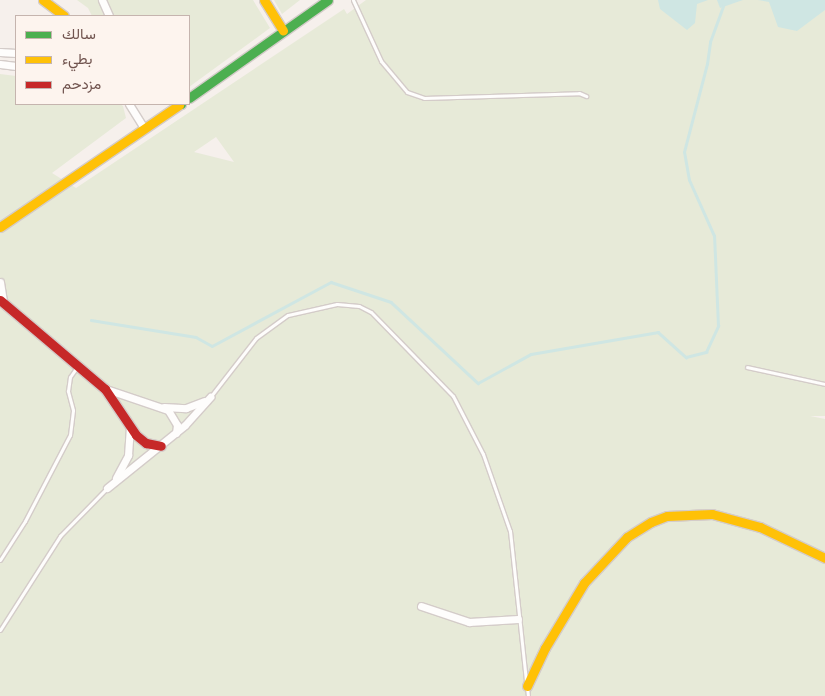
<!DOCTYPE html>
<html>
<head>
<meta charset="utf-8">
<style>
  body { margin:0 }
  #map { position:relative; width:825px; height:696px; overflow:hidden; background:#f6f0ec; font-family:Jost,Vazirmatn,sans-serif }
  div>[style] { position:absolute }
  .green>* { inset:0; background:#e7ead8 }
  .water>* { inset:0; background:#cfe6e3 }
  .stream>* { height:2.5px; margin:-1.25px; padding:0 1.25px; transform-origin:1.25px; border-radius:1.25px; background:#cfe6e3 }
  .roads { filter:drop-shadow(1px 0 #d4ccc9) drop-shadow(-1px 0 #d4ccc9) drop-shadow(0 1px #d4ccc9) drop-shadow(0 -1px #d4ccc9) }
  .lane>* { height:3px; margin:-1.5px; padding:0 1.5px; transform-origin:1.5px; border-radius:1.5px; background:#fefdfc }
  .street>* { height:7px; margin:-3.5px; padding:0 3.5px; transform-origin:3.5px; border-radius:3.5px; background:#fefdfc }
  .fast>* { height:9px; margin:-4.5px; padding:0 4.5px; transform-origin:4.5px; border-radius:4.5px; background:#4caf50 }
  .slow>* { height:9px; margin:-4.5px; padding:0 4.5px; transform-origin:4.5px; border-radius:4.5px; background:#ffc107 }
  .jam>* { height:9px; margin:-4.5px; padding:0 4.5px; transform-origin:4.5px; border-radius:4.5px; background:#c62828 }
  span { translate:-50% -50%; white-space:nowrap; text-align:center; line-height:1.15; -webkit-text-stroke:5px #fdf4ee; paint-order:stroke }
  .legend { position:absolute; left:15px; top:15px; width:175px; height:90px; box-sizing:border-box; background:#fdf4ee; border:1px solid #c5b4ae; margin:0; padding:6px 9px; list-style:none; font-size:15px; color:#71544f }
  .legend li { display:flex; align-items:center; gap:10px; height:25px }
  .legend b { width:25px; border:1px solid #c5b4ae }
</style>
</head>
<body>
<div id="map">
  <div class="green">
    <i style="clip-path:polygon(77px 0,253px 0,270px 28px,189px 87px,189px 16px,92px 16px,88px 8px)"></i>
    <i style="clip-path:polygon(274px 0,300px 0,282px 14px)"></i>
    <i style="clip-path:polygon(evenodd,366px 0,825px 0,825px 416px,810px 416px,825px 419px,825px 696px,0 696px,0 74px,16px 76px,16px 104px,120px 104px,123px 106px,126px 118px,52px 173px,76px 188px,344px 9px,347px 14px,366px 0,216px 137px,234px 162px,194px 152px,216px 137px)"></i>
  </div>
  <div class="water">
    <i style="clip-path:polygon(658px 0,708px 0,697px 4px,695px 23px,687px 30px,660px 9px)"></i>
    <i style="clip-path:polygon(717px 0,743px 0,720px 8px)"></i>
    <i style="clip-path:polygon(758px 0,825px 0,825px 10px,797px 31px,778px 27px,769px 2px)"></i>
  </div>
  <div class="stream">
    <i style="left:91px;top:320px;width:106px;rotate:9.2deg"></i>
    <i style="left:196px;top:337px;width:18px;rotate:29deg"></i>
    <i style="left:212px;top:346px;width:135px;rotate:-28.3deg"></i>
    <i style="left:331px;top:282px;width:63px;rotate:18.4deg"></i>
    <i style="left:391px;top:302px;width:119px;rotate:43deg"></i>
    <i style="left:478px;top:383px;width:60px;rotate:-28.7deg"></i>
    <i style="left:531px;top:354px;width:129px;rotate:-9.8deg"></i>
    <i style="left:658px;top:332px;width:38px;rotate:42deg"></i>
    <i style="left:686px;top:357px;width:21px;rotate:-14deg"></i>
    <i style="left:706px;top:352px;width:29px;rotate:-65deg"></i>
    <i style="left:718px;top:326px;width:90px;rotate:-92.5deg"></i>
    <i style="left:714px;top:236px;width:61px;rotate:-114.1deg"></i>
    <i style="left:689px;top:180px;width:28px;rotate:-100deg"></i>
    <i style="left:684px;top:152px;width:91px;rotate:-75.4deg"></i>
    <i style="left:707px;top:64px;width:22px;rotate:-82deg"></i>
    <i style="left:710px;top:42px;width:38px;rotate:-70deg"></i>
  </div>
  <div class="roads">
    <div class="lane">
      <i style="left:353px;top:0;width:67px;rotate:65.3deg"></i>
      <i style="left:381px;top:61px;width:40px;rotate:50deg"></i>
      <i style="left:407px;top:92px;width:18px;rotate:19deg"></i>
      <i style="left:424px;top:98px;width:155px;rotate:-1.8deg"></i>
      <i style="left:579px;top:93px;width:8px;rotate:23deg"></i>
      <i style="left:747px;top:367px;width:80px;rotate:12.3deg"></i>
      <i style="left:211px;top:396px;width:73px;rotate:-52.2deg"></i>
      <i style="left:256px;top:338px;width:39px;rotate:-36deg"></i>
      <i style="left:288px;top:315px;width:50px;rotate:-12.7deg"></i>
      <i style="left:337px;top:304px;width:22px;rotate:5deg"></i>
      <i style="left:359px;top:306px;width:13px;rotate:27deg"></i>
      <i style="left:371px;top:312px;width:117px;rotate:45.7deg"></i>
      <i style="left:453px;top:396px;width:65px;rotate:62.7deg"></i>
      <i style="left:483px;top:454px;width:82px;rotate:70.7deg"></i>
      <i style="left:510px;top:531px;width:151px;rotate:83.9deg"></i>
      <i style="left:0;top:560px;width:46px;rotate:-57.3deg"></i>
      <i style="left:25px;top:521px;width:97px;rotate:-62.4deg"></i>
      <i style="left:70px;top:435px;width:25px;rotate:-83deg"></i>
      <i style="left:73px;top:410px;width:20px;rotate:-105deg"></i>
      <i style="left:68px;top:391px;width:14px;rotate:-82deg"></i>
      <i style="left:70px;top:377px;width:12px;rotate:-55deg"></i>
      <i style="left:0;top:630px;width:112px;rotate:-57.4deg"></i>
      <i style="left:60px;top:536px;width:67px;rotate:-45.6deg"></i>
      <i style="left:527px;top:687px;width:9px;rotate:84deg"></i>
    </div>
    <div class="street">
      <i style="left:102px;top:0;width:17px;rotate:66deg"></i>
      <i style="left:0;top:52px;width:16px;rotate:4deg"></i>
      <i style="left:0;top:64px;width:16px;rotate:7deg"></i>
      <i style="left:129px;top:104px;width:28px;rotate:58deg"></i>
      <i style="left:0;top:282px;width:18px;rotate:81deg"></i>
      <i style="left:106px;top:389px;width:65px;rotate:18.7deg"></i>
      <i style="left:168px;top:410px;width:17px;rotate:59deg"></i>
      <i style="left:177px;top:425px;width:8px;rotate:97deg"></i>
      <i style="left:164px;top:407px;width:22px;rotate:3deg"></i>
      <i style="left:186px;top:408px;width:19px;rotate:-21deg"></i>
      <i style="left:116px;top:478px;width:26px;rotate:-62deg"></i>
      <i style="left:128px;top:455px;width:28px;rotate:-86deg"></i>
      <i style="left:107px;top:488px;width:100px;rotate:-38.9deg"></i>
      <i style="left:185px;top:425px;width:38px;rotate:-48deg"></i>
      <i style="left:421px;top:606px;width:51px;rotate:18.4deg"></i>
      <i style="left:469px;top:622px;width:49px;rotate:-3.5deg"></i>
    </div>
    <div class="fast">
      <i style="left:189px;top:98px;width:170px;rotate:-35.2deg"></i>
      <i style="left:178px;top:104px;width:3px"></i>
    </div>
    <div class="slow">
      <i style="left:43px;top:0;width:26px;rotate:37deg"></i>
      <i style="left:264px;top:0;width:36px;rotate:58deg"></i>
      <i style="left:0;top:227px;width:217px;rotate:-34.3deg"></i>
      <i style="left:527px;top:686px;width:42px;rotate:-64.7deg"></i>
      <i style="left:545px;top:648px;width:76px;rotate:-59deg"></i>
      <i style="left:584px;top:583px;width:63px;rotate:-46.9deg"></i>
      <i style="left:627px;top:537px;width:28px;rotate:-32deg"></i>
      <i style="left:651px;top:522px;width:17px;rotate:-21deg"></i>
      <i style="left:667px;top:516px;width:45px;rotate:-2.5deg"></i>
      <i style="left:712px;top:514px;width:50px;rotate:15.2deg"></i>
      <i style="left:760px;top:527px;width:72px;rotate:25.5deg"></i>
    </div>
    <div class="jam">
      <i style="left:0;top:300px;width:138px;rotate:40.3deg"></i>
      <i style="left:105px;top:389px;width:55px;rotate:56deg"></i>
      <i style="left:136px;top:435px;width:13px;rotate:39deg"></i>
      <i style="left:146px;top:443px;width:15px;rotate:11deg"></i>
    </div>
  </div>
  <ul class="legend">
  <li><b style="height:6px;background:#4caf50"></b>سالك</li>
  <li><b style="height:6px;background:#ffc107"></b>بطيء</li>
  <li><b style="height:6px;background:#c62828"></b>مزدحم</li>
  </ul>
</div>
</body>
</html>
